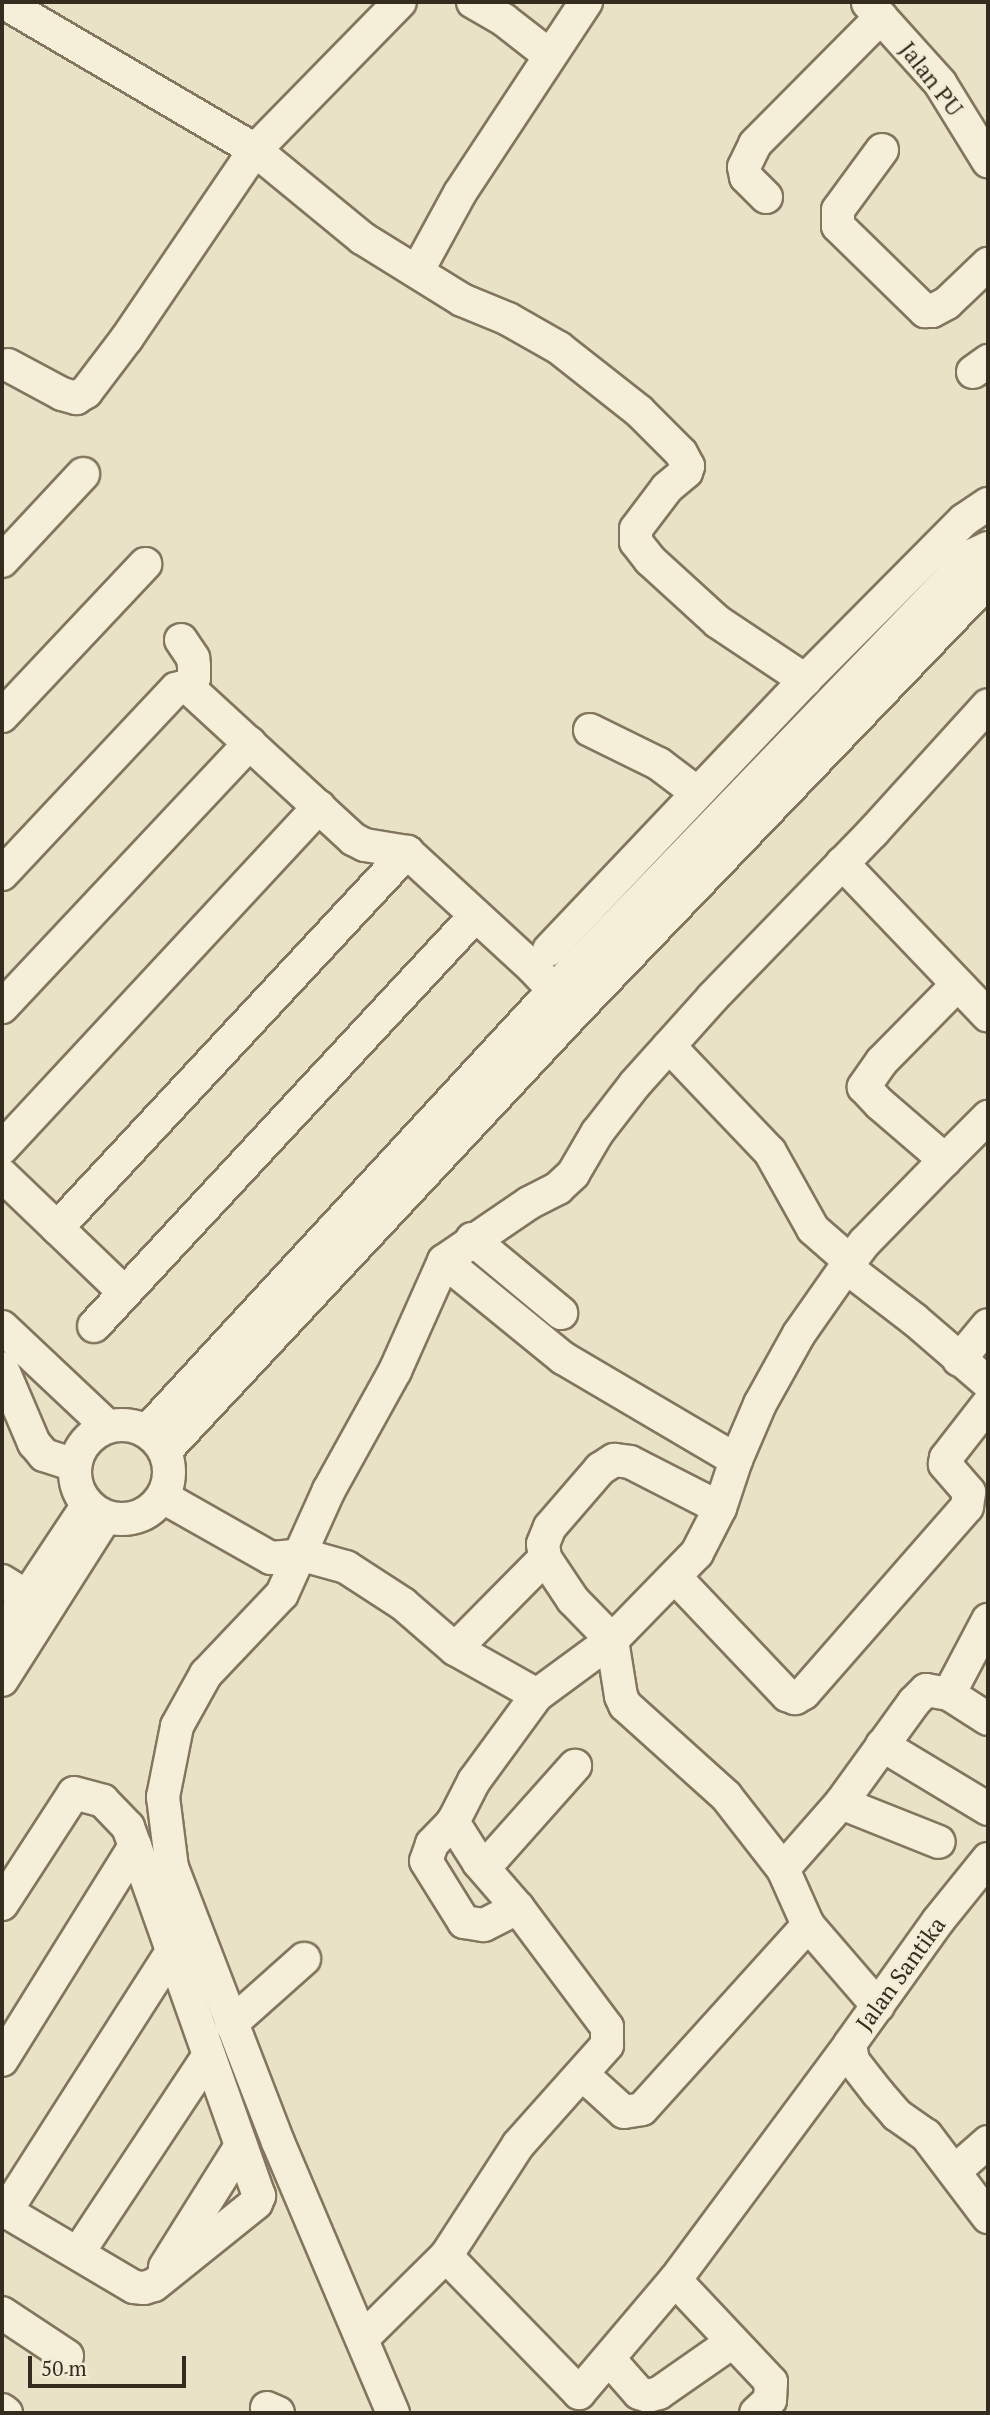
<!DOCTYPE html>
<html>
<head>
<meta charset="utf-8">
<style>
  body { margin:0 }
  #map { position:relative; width:990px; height:2415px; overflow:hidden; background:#e9e2c7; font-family:"PT Serif",serif }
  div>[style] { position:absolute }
  .roads { filter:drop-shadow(2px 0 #83755e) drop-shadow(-2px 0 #83755e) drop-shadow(0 2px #83755e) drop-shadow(0 -2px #83755e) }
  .minor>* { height:32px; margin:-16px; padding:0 16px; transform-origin:16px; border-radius:16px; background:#f5efd9 }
  .minor>.ring { margin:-16px; padding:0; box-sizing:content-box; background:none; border:32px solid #f5efd9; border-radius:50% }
  span { translate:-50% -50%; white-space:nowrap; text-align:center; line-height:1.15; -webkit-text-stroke:5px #f2ecd6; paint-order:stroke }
  .street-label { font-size:23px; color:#352c20 }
  .frame { position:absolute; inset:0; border:4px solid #352c20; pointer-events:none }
  .scale { position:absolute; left:28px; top:2356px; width:158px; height:32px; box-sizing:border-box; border:4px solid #352c20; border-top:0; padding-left:9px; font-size:21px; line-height:24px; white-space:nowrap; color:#352c20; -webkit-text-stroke:5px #f2ecd6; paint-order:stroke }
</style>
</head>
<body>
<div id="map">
  <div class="roads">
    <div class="minor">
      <i style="left:3px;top:2px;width:292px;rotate:30.4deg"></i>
      <i style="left:255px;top:150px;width:139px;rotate:39.4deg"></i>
      <i style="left:362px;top:238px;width:118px;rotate:31.8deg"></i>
      <i style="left:462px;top:300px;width:50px;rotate:22.4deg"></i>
      <i style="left:508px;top:319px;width:59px;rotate:29.6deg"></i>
      <i style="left:559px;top:348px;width:102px;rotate:38.2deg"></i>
      <i style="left:639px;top:411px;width:59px;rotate:45deg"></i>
      <i style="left:681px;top:453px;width:15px;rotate:62deg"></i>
      <i style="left:688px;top:466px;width:6px;rotate:108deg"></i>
      <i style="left:686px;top:472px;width:25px;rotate:140deg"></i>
      <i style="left:667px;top:488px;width:51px;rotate:127.1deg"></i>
      <i style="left:636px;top:529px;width:13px;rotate:90deg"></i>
      <i style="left:636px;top:542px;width:23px;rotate:52deg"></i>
      <i style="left:650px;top:560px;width:92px;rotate:42.4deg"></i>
      <i style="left:718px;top:622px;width:105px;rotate:33.7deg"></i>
      <i style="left:473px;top:2px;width:36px;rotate:30deg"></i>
      <i style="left:504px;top:20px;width:58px;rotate:38deg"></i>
      <i style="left:868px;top:3px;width:108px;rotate:48deg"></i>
      <i style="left:940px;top:83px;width:92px;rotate:58.4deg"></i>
      <i style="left:882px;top:150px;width:74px;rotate:126.3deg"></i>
      <i style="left:838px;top:210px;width:16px;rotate:90deg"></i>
      <i style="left:838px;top:226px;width:122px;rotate:44.3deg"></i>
      <i style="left:925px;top:311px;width:7px"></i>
      <i style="left:932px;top:311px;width:17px;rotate:-28deg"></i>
      <i style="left:947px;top:303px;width:57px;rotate:-43.6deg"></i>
      <i style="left:766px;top:197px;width:28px;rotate:-135deg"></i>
      <i style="left:746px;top:177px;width:10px;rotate:-101deg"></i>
      <i style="left:744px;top:167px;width:25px;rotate:-64deg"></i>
      <i style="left:755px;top:144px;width:179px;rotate:-45.2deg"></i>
      <i style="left:418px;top:270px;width:88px;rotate:-61.4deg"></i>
      <i style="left:460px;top:193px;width:229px;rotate:-56.6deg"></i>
      <i style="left:8px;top:365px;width:61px;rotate:28.2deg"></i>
      <i style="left:62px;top:394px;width:15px;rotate:16deg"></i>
      <i style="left:76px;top:398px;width:12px;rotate:-31deg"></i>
      <i style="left:86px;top:392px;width:68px;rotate:-52.8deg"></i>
      <i style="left:127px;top:338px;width:227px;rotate:-55.8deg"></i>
      <i style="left:255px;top:150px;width:207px;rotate:-45.6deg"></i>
      <i style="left:973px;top:372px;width:19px;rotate:-36deg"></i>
      <i style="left:2px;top:561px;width:119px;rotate:-47deg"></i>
      <i style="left:181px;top:640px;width:22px;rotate:56deg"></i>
      <i style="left:193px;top:658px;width:8px;rotate:83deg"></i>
      <i style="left:194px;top:666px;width:12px;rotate:90deg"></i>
      <i style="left:194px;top:678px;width:13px;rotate:129deg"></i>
      <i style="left:2px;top:716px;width:209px;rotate:-46.7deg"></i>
      <i style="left:590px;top:730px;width:77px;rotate:26.2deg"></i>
      <i style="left:659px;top:764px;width:46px;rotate:37.1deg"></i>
      <i style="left:842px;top:863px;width:211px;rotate:46.3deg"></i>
      <i style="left:2px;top:874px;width:254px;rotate:-46.8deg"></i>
      <i style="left:176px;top:689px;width:7px;rotate:-16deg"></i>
      <i style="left:183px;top:687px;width:7px;rotate:16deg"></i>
      <i style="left:190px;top:689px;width:222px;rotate:42.6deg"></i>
      <i style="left:353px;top:839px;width:13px;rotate:27deg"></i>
      <i style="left:365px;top:845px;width:43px;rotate:9.5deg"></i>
      <i style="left:407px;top:852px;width:171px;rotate:42.6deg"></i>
      <i style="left:533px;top:968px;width:50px;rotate:46.6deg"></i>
      <i style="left:549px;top:950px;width:372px;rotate:-46.5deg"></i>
      <i style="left:805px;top:680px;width:226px;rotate:-45.2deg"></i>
      <i style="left:964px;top:520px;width:29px;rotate:-34deg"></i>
      <i style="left:957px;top:985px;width:107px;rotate:134.6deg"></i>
      <i style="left:882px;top:1061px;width:32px;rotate:125deg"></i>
      <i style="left:864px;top:1087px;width:23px;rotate:47deg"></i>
      <i style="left:880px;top:1104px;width:86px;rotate:40.7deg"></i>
      <i style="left:945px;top:1160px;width:61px;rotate:-45deg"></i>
      <i style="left:2px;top:1007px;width:362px;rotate:-46.8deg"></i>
      <i style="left:669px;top:1046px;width:146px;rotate:46.4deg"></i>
      <i style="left:770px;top:1152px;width:88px;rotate:60.8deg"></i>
      <i style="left:813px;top:1229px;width:50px;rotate:41deg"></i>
      <i style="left:2px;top:1148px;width:466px;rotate:-47.1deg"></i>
      <i style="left:2px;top:1175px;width:169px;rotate:43.8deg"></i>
      <i style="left:57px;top:1228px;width:514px;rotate:-47.05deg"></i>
      <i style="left:472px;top:1239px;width:116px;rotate:39.7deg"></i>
      <i style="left:444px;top:1261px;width:154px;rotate:39.2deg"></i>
      <i style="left:563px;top:1358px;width:201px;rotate:30.5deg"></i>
      <i style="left:736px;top:1460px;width:61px;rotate:-66.8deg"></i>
      <i style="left:760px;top:1404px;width:80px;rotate:-60.9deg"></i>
      <i style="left:799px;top:1334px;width:82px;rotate:-55deg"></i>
      <i style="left:846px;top:1267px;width:87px;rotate:37.5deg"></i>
      <i style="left:915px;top:1320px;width:96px;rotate:40.8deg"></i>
      <i style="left:846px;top:1267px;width:31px;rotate:-53deg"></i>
      <i style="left:865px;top:1242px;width:115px;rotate:-45.7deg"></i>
      <i style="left:94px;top:1326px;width:558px;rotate:-47.1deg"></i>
      <i style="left:2px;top:1327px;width:144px;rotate:43.3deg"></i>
      <i style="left:959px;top:1360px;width:45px;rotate:-50.4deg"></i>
      <i style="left:2px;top:1368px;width:82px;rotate:66.9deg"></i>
      <i style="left:34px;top:1443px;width:16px;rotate:50deg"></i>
      <i style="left:44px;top:1455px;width:33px;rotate:18deg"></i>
      <i class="ring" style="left:75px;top:1425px;width:62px;height:62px"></i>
      <i style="left:147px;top:1431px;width:600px;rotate:-47.3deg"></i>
      <i style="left:554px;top:990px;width:604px;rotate:-46.07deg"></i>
      <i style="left:973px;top:555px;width:17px;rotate:-25deg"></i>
      <i style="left:165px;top:1451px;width:599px;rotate:-46.96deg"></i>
      <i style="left:574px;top:1013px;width:598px;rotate:-46.22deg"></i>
      <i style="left:736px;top:1460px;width:51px;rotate:108.4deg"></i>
      <i style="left:720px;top:1508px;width:51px;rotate:117.1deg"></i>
      <i style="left:697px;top:1553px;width:122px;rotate:134.3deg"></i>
      <i style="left:612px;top:1640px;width:57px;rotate:80.9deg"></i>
      <i style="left:621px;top:1696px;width:10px;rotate:66deg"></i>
      <i style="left:625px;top:1705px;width:136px;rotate:42deg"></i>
      <i style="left:726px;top:1796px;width:93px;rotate:52deg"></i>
      <i style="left:783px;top:1869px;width:61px;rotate:65.9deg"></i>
      <i style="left:808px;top:1925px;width:107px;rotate:49.2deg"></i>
      <i style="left:163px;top:1497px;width:124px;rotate:29.5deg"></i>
      <i style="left:271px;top:1558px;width:32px;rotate:-5deg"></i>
      <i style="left:303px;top:1555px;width:45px;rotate:15.6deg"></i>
      <i style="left:346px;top:1567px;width:68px;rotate:33deg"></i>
      <i style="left:403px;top:1604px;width:69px;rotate:40.9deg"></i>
      <i style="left:455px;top:1649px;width:94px;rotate:29.3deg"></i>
      <i style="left:545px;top:1558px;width:14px;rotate:-98deg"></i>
      <i style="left:543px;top:1544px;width:18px;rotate:-68deg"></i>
      <i style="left:550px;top:1527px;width:77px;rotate:-49.2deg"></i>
      <i style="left:600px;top:1469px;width:17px;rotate:-33deg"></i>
      <i style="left:614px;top:1460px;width:16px;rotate:7deg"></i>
      <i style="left:630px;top:1462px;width:101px;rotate:27.1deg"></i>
      <i style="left:675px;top:1577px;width:163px;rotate:46.5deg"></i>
      <i style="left:787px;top:1695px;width:9px;rotate:21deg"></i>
      <i style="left:795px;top:1698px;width:10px;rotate:-29deg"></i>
      <i style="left:804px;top:1693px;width:247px;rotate:-48.8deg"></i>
      <i style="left:967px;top:1507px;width:15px;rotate:-82deg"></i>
      <i style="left:969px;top:1492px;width:37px;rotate:-131deg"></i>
      <i style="left:945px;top:1464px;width:6px;rotate:-81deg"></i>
      <i style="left:946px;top:1458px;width:68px;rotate:-52.1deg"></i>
      <i style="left:2px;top:1581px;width:28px;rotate:32deg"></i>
      <i style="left:2px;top:1634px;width:154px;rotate:-56.4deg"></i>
      <i style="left:2px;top:1680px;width:192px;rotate:-57.6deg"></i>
      <i style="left:949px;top:1694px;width:46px;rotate:32.7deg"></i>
      <i style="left:882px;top:1745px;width:124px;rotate:31.1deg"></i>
      <i style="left:841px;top:1803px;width:105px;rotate:21.7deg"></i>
      <i style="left:453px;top:1822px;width:30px;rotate:134deg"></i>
      <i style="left:432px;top:1844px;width:18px;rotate:109deg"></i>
      <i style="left:426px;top:1861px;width:72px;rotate:58.1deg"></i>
      <i style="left:464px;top:1922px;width:20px;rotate:9deg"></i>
      <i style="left:484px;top:1925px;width:38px;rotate:-27deg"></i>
      <i style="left:988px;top:1859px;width:80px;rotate:128.9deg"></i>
      <i style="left:938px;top:1921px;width:151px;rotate:125.6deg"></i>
      <i style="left:850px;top:2044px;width:17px;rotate:80deg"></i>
      <i style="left:853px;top:2061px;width:41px;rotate:52deg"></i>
      <i style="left:878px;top:2093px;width:29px;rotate:49deg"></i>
      <i style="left:897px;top:2115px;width:35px;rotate:35deg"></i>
      <i style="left:926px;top:2135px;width:103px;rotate:52.9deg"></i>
      <i style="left:484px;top:1868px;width:137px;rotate:-48.3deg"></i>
      <i style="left:783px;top:1869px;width:88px;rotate:-48.7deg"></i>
      <i style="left:841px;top:1803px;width:125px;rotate:-54.1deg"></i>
      <i style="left:914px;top:1702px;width:17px;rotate:-45deg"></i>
      <i style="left:926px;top:1690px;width:23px;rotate:10deg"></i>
      <i style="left:949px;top:1694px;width:84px;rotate:-62.2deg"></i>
      <i style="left:2px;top:1904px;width:132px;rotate:-57deg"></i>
      <i style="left:74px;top:1793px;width:30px;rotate:15deg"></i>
      <i style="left:103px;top:1801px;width:36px;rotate:46deg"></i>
      <i style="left:128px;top:1827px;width:20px;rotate:70deg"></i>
      <i style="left:135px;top:1846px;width:252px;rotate:121.9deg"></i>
      <i style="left:231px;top:2024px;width:98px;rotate:-41.7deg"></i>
      <i style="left:583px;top:2075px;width:55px;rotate:42.1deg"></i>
      <i style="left:624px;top:2112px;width:18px;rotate:-9deg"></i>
      <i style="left:642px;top:2109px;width:248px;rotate:-47.9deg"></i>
      <i style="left:955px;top:2171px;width:44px;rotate:-41.3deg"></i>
      <i style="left:2px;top:2209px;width:153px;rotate:30.6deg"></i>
      <i style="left:134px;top:2287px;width:10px;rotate:6deg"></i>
      <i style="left:144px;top:2288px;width:10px;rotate:-17deg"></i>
      <i style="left:154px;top:2285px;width:131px;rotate:-38.8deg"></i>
      <i style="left:256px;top:2203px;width:8px;rotate:-67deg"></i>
      <i style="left:259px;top:2196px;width:371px;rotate:-109.5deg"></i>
      <i style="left:6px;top:2211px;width:308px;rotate:-57.4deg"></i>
      <i style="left:78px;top:2253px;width:237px;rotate:-56.5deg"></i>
      <i style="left:446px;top:2256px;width:191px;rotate:45.8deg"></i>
      <i style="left:579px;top:2393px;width:148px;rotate:-49.7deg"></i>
      <i style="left:675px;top:2280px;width:294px;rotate:-53.4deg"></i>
      <i style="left:165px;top:2267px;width:143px;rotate:-57.9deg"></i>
      <i style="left:675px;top:2280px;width:140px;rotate:46.7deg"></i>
      <i style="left:771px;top:2382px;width:18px;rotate:93deg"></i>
      <i style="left:770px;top:2400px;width:19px;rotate:137deg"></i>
      <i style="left:2px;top:2313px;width:78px;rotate:33.5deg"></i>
      <i style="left:363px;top:2338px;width:117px;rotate:-44.7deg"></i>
      <i style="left:446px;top:2256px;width:132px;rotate:-57deg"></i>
      <i style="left:518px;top:2145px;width:134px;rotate:-48.3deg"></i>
      <i style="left:607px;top:2045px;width:18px;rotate:-90deg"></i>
      <i style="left:607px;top:2027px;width:149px;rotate:-126.8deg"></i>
      <i style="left:518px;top:1908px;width:60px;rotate:-130.9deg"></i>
      <i style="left:479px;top:1863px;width:49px;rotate:-122.4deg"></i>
      <i style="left:453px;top:1822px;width:46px;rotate:-62.9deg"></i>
      <i style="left:474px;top:1781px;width:107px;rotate:-53.8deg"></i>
      <i style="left:537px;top:1695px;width:93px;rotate:-36.3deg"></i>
      <i style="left:612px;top:1640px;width:56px;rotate:-134.3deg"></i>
      <i style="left:573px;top:1600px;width:50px;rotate:-123.7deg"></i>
      <i style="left:545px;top:1558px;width:128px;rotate:134.7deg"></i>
      <i style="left:609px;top:2359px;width:45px;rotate:48.6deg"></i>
      <i style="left:639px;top:2393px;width:9px;rotate:18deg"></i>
      <i style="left:648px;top:2396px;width:11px;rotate:-15deg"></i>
      <i style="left:659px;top:2393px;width:89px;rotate:-34.9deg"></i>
      <i style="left:267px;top:2408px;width:12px;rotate:24deg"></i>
      <i style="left:2px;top:2410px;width:5px;rotate:37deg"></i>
      <i style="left:393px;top:2413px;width:294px;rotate:-113deg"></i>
      <i style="left:278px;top:2142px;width:294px;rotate:-111.1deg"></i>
      <i style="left:172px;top:1868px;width:72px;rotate:-97.2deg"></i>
      <i style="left:163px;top:1797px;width:72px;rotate:-78.8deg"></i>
      <i style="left:177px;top:1726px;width:60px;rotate:-60.9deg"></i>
      <i style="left:206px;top:1674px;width:110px;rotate:-46.5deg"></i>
      <i style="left:282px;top:1594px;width:114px;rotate:-65.7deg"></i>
      <i style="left:329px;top:1490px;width:136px;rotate:-61deg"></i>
      <i style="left:395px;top:1371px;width:120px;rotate:-66deg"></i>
      <i style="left:444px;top:1261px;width:103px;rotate:-34.3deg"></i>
      <i style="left:529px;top:1203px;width:33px;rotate:-27deg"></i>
      <i style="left:558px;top:1188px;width:21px;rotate:-43deg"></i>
      <i style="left:573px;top:1174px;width:48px;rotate:-59.7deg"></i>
      <i style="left:597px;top:1133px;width:62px;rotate:-52.2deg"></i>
      <i style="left:635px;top:1084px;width:117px;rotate:-48.1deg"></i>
      <i style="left:713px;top:997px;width:230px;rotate:-45.9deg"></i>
      <i style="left:873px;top:832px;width:171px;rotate:-47.8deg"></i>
    </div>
  </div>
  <div class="street-label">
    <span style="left:931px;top:79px;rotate:52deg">Jalan PU</span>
    <span style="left:901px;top:1974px;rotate:-54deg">Jalan Santika</span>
  </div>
  <div class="frame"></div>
  <div class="scale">50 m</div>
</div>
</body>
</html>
